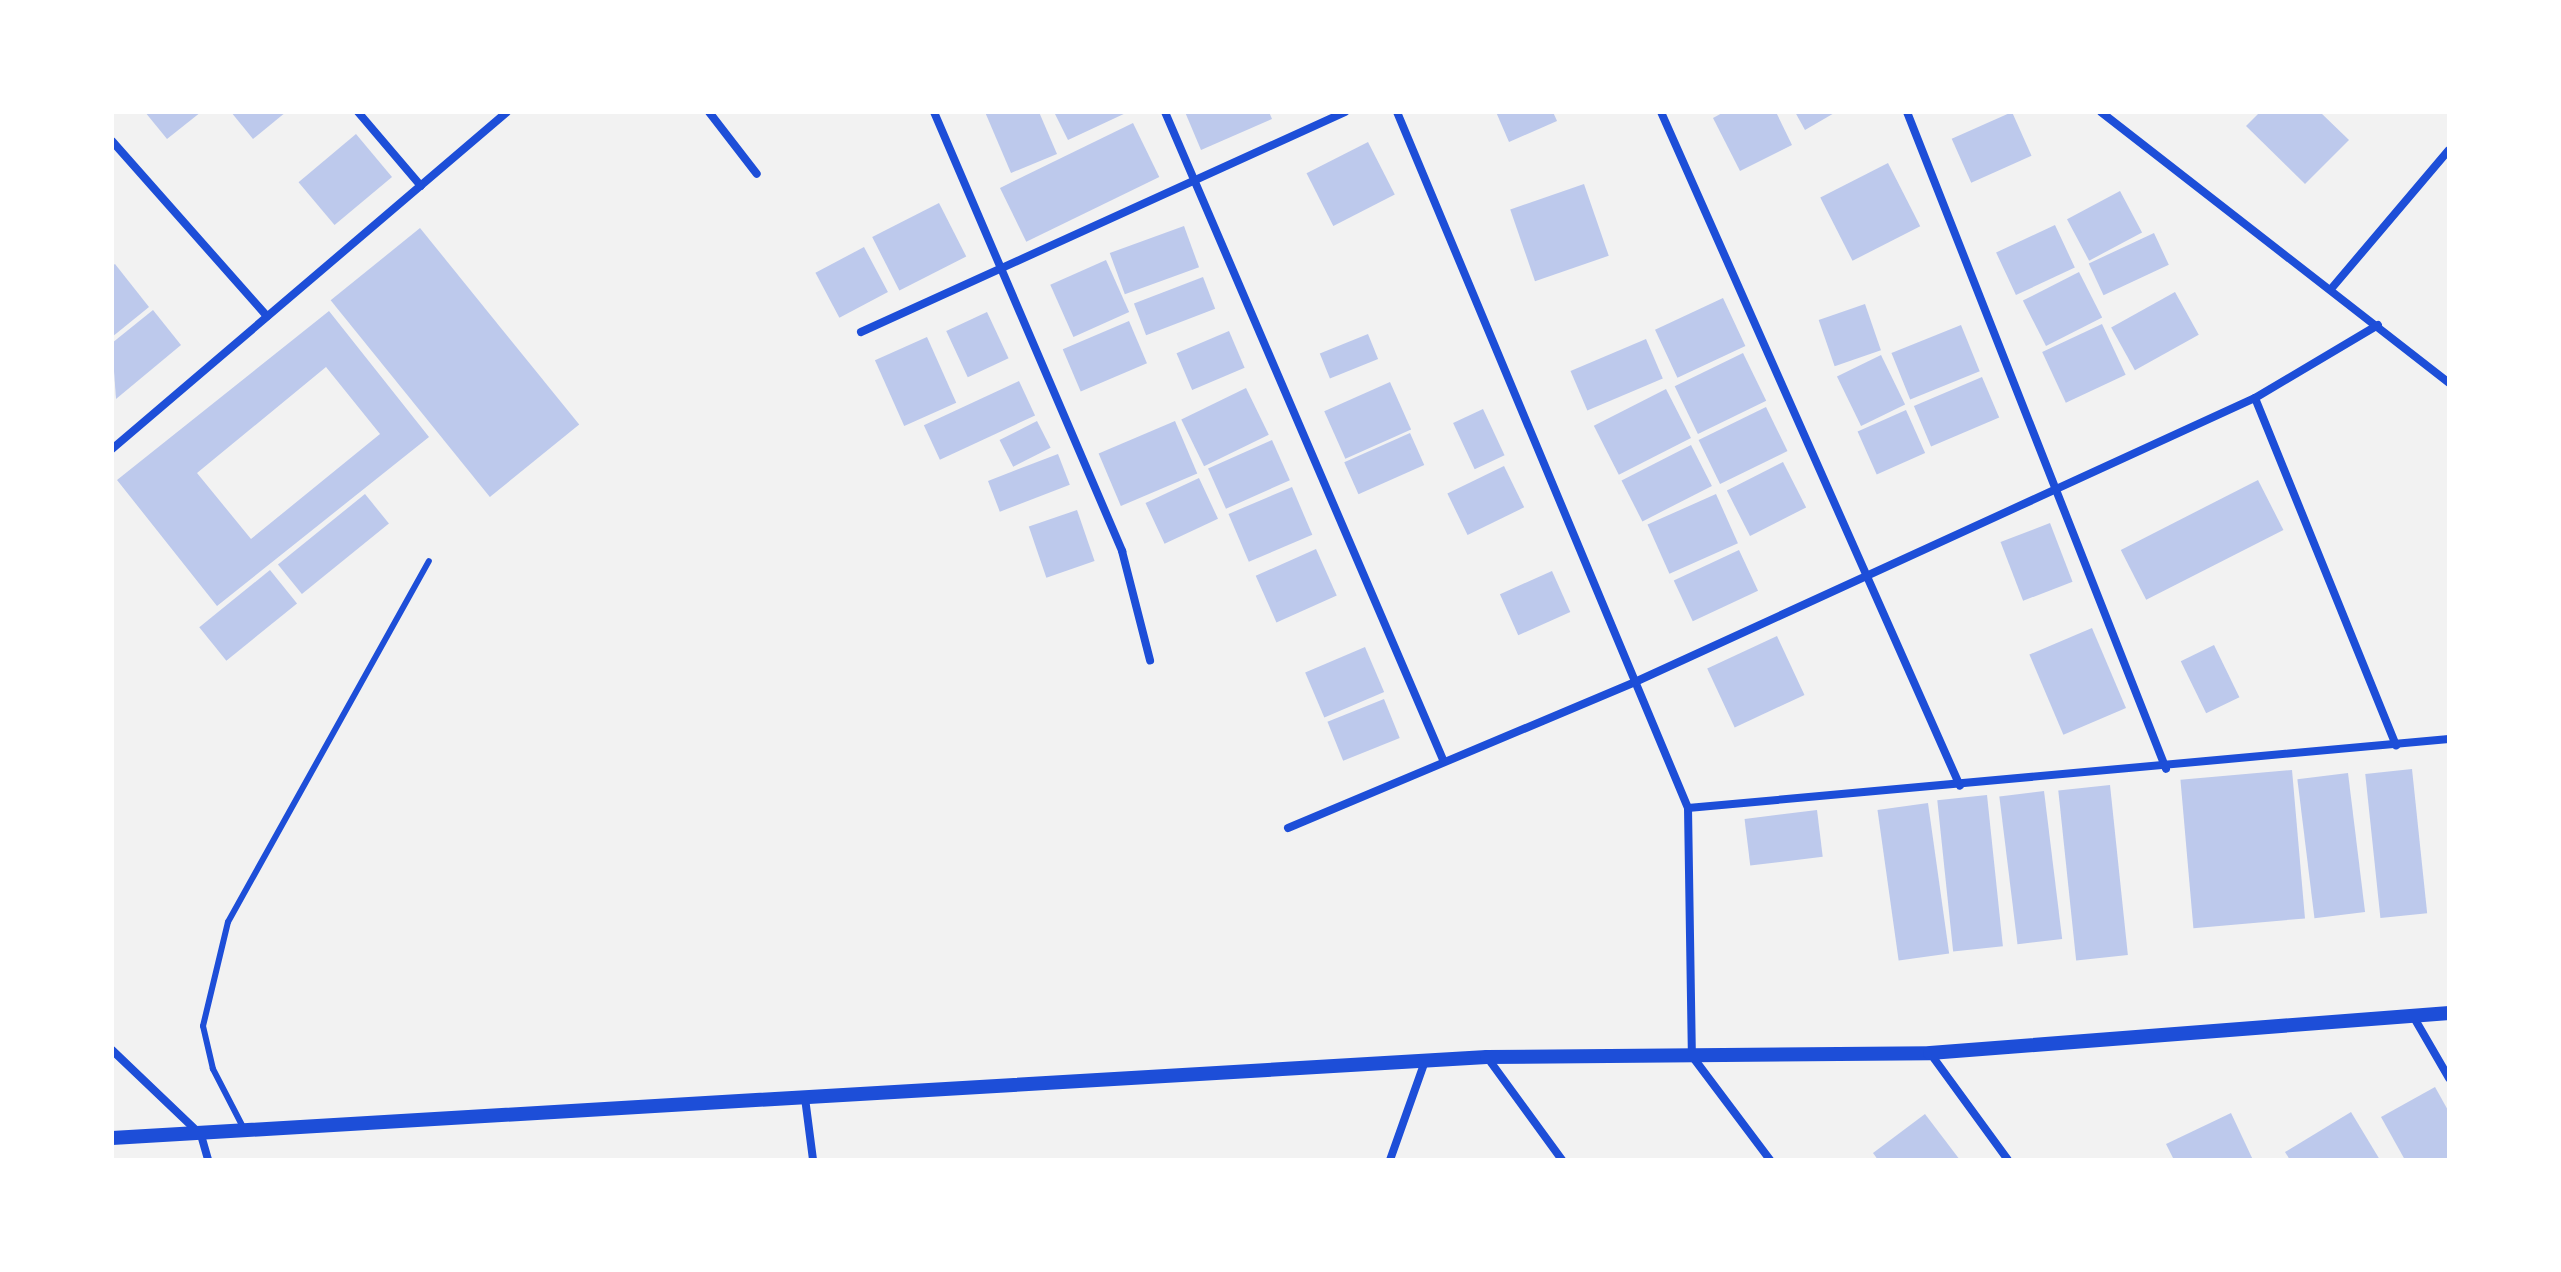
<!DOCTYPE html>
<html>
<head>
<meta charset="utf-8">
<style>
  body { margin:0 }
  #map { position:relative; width:2561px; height:1272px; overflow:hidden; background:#f2f2f2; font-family:"Space Grotesk",sans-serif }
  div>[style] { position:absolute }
  .building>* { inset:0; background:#bdc9ec; transform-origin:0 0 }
  .service>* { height:6px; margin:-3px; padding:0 3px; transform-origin:3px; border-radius:3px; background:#1d4ed8 }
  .minor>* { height:8px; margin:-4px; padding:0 4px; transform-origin:4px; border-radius:4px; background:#1d4ed8 }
  .tertiary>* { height:14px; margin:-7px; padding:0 7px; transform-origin:7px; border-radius:7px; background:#1d4ed8 }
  span { translate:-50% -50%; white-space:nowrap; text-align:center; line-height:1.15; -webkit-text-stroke:8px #fff; paint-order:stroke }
  .frame { position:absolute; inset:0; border:114px solid #fff; pointer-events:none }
</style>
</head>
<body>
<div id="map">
  <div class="building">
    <i style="clip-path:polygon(145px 112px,201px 112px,167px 139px)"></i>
    <i style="clip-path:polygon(231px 112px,286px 112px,253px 139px)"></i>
    <i style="clip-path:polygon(985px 112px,1039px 112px,1057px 154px,1011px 173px)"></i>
    <i style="clip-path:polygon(1054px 112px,1128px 112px,1068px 140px)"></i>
    <i style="clip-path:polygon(1185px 112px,1269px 112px,1272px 119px,1201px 150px)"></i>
    <i style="clip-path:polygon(1496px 112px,1553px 112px,1557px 121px,1509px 142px)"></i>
    <i style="clip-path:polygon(1724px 112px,1776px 112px,1792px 145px,1740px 171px,1713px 118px)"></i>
    <i style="clip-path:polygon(1795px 112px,1836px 112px,1805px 130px)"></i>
    <i style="left:2012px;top:112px;width:48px;height:66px;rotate:66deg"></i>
    <i style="clip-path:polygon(2260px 112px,2320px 112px,2349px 140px,2305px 184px,2246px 126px)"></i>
    <i style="left:1133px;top:123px;width:60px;height:148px;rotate:64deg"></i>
    <i style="left:356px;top:134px;width:56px;height:75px;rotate:50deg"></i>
    <i style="left:1368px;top:142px;width:59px;height:69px;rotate:63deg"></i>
    <i style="left:1888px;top:163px;width:71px;height:76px;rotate:63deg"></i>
    <i style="left:1584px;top:184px;width:76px;height:78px;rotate:71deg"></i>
    <i style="left:2120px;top:191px;width:47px;height:60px;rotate:62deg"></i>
    <i style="left:939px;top:203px;width:60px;height:75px;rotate:63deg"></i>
    <i style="left:2055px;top:225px;width:47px;height:65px;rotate:65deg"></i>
    <i style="left:1184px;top:226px;width:44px;height:79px;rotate:70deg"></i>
    <i style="left:420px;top:228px;width:253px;height:115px;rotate:51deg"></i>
    <i style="left:2154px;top:233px;width:35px;height:72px;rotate:65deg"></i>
    <i style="left:864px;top:247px;width:51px;height:55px;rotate:62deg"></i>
    <i style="left:1106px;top:260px;width:57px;height:61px;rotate:66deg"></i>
    <i style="clip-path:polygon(115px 264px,149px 307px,112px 337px,112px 266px)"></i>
    <i style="left:2079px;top:272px;width:51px;height:63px;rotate:63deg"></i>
    <i style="left:1203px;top:277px;width:34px;height:74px;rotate:69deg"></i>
    <i style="left:2175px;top:292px;width:49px;height:73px;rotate:61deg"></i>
    <i style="left:1723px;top:298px;width:53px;height:75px;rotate:65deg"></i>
    <i style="left:1865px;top:304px;width:49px;height:49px;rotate:71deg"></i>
    <i style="clip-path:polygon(153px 310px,181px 345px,116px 399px,112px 343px)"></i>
    <i style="clip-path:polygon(evenodd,329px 311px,429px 437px,217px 606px,117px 480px,329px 311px,326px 367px,380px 434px,251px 539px,197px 473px,326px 367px)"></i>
    <i style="left:987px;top:312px;width:51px;height:45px;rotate:65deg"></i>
    <i style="left:1129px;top:321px;width:46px;height:72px;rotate:67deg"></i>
    <i style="left:2102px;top:324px;width:56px;height:66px;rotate:65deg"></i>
    <i style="left:1961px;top:325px;width:50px;height:75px;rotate:68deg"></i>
    <i style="left:1229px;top:331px;width:40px;height:57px;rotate:67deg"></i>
    <i style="left:1368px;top:334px;width:27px;height:52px;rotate:68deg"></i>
    <i style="left:927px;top:337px;width:72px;height:57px;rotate:66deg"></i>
    <i style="left:1646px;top:339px;width:43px;height:82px;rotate:67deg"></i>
    <i style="left:1743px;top:353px;width:53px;height:76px;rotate:64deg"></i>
    <i style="left:1881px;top:355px;width:55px;height:49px;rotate:64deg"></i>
    <i style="left:1982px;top:377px;width:44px;height:74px;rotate:67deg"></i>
    <i style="left:1019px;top:381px;width:38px;height:105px;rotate:65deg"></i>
    <i style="left:1390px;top:382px;width:52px;height:72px;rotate:66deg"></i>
    <i style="left:1246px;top:388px;width:52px;height:72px;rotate:64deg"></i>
    <i style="left:1666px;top:389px;width:55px;height:81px;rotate:63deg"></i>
    <i style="left:1766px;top:407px;width:49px;height:75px;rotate:64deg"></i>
    <i style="left:1483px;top:409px;width:51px;height:33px;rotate:65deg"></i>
    <i style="left:1906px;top:410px;width:47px;height:53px;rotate:66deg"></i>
    <i style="left:1037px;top:421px;width:30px;height:42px;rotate:63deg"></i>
    <i style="left:1175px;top:421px;width:57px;height:83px;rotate:67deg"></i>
    <i style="left:1410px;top:433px;width:35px;height:72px;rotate:66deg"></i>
    <i style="left:1272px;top:440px;width:44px;height:70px;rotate:66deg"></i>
    <i style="left:1691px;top:445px;width:46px;height:78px;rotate:63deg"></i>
    <i style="left:1058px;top:454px;width:33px;height:75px;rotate:69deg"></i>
    <i style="left:1783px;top:462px;width:51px;height:63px;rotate:63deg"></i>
    <i style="left:1504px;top:466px;width:46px;height:63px;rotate:64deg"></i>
    <i style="left:1199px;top:478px;width:45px;height:59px;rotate:65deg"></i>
    <i style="left:2258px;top:480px;width:56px;height:154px;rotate:63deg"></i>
    <i style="left:1292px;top:487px;width:52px;height:69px;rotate:67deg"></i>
    <i style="left:365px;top:494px;width:38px;height:112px;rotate:51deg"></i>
    <i style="left:1716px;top:494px;width:54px;height:75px;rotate:66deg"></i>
    <i style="left:1077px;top:510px;width:54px;height:51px;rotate:71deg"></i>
    <i style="left:2050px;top:523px;width:63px;height:53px;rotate:69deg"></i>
    <i style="left:1316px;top:549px;width:51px;height:66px;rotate:66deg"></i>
    <i style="left:1739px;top:550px;width:45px;height:72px;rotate:65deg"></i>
    <i style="left:270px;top:570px;width:43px;height:91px;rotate:51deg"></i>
    <i style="left:1552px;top:571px;width:45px;height:57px;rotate:66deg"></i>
    <i style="left:2092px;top:628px;width:87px;height:68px;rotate:67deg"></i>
    <i style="left:1777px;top:636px;width:65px;height:77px;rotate:65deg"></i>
    <i style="left:2214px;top:645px;width:58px;height:37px;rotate:64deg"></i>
    <i style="left:1365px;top:647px;width:49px;height:65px;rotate:67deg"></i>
    <i style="left:1384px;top:699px;width:42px;height:61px;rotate:68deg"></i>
    <i style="left:2412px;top:769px;width:145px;height:47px;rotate:84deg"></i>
    <i style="left:2292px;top:770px;width:149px;height:112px;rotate:85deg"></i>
    <i style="left:2348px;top:773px;width:140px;height:51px;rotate:83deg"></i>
    <i style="left:2110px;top:785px;width:171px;height:52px;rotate:84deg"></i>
    <i style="left:2044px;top:791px;width:149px;height:45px;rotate:83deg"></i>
    <i style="left:1987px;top:795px;width:152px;height:50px;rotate:84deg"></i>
    <i style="left:1928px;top:803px;width:152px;height:51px;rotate:82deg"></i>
    <i style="left:1817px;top:810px;width:47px;height:73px;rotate:83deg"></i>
    <i style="clip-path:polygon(2435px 1087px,2449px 1112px,2449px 1160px,2405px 1160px,2381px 1117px)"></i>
    <i style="clip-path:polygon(2351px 1112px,2380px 1160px,2290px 1160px,2285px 1152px)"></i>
    <i style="clip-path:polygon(2231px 1113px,2253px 1160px,2174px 1160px,2166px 1144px)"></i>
    <i style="clip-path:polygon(1925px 1114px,1960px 1160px,1878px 1160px,1873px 1153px)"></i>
  </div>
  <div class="service">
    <i style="left:244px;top:1129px;width:68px;rotate:-117.3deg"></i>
    <i style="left:213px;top:1069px;width:44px;rotate:-103.1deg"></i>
    <i style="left:203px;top:1026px;width:107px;rotate:-76.5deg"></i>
    <i style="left:228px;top:922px;width:413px;rotate:-60.9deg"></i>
  </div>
  <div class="minor">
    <i style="left:358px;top:112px;width:97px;rotate:49.6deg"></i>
    <i style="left:709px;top:112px;width:78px;rotate:52.3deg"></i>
    <i style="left:934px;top:112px;width:478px;rotate:66.8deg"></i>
    <i style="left:1122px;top:551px;width:113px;rotate:75.6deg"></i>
    <i style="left:1165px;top:112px;width:707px;rotate:66.77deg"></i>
    <i style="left:1397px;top:112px;width:754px;rotate:67.31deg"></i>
    <i style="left:1688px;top:808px;width:248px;rotate:89.1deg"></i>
    <i style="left:1692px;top:1056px;width:130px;rotate:53.1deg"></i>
    <i style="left:1661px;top:112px;width:737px;rotate:66.08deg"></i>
    <i style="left:1907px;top:112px;width:706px;rotate:68.48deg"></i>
    <i style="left:2101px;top:112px;width:441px;rotate:37.9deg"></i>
    <i style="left:112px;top:141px;width:234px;rotate:48.5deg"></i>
    <i style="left:2331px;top:289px;width:182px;rotate:-49.7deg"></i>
    <i style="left:861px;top:332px;width:532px;rotate:-24.44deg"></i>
    <i style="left:2255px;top:398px;width:375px;rotate:67.9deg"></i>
    <i style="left:112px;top:449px;width:519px;rotate:-40.47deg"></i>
    <i style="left:1688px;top:808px;width:764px;rotate:-5.18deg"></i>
    <i style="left:1288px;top:828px;width:376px;rotate:-22.8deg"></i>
    <i style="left:1635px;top:682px;width:682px;rotate:-24.61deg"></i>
    <i style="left:2255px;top:398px;width:143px;rotate:-30.7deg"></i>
    <i style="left:2413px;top:1016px;width:72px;rotate:59.9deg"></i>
    <i style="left:112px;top:1050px;width:123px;rotate:43.7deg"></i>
    <i style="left:201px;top:1135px;width:26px;rotate:74deg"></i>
    <i style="left:1930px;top:1053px;width:132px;rotate:53.9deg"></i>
    <i style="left:1487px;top:1057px;width:127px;rotate:53.9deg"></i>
    <i style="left:805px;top:1098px;width:63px;rotate:82.6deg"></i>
    <i style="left:1390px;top:1160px;width:105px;rotate:-70.5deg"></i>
  </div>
  <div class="tertiary">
    <i style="left:112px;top:1138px;width:1377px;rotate:-3.37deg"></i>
    <i style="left:1487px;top:1057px;width:443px;rotate:-0.5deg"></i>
    <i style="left:1930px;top:1053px;width:521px;rotate:-4.41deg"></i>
  </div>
  <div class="frame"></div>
</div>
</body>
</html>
